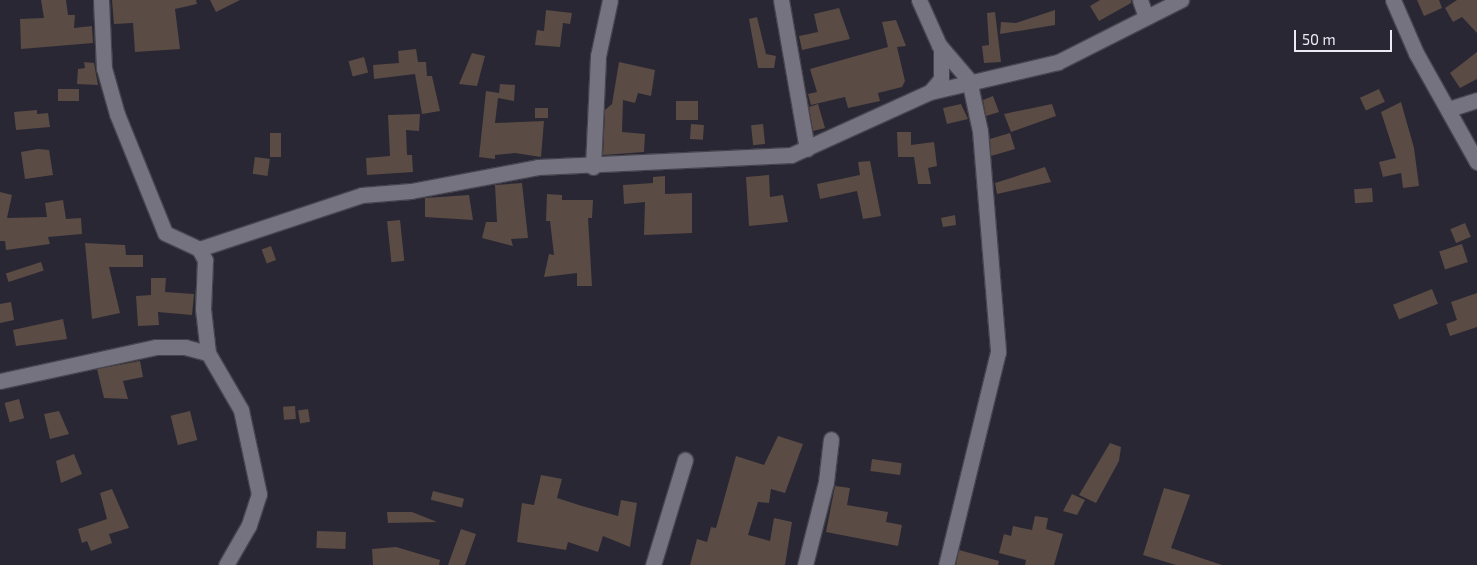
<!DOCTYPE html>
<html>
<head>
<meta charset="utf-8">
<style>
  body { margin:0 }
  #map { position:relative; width:1477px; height:565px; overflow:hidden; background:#292733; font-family:"Exo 2",sans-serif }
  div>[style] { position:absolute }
  .building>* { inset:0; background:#5a4b45; transform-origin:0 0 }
  .roads { filter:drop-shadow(1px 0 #46454e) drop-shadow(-1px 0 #46454e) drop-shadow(0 1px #46454e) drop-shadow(0 -1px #46454e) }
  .street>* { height:15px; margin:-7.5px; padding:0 7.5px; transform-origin:7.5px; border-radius:7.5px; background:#767381 }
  span { translate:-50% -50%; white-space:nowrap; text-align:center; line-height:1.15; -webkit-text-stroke:4px #292733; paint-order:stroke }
  .scale { position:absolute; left:1294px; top:30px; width:98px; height:22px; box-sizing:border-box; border:2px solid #ecebf3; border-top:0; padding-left:6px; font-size:15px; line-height:18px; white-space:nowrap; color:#ecebf3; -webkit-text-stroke:4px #292733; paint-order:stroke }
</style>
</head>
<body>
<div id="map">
  <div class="building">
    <i style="clip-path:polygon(41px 0,66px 0,68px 15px,75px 15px,74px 28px,92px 26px,93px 43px,21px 49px,20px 19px,44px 18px)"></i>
    <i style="clip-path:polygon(112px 0,196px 0,197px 4px,175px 9px,180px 49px,135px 52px,133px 23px,114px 24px)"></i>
    <i style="clip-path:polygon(210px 0,240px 0,216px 12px)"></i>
    <i style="clip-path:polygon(1100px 0,1131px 0,1131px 3px,1099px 21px,1090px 6px)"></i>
    <i style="clip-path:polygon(1417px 0,1439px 0,1442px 8px,1424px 16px)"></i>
    <i style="clip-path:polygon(1457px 0,1477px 0,1477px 33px,1462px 17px,1453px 22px,1445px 8px)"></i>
    <i style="clip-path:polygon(839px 8px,850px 39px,802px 50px,799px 36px,818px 32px,814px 14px)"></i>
    <i style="clip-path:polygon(546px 10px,572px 13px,570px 24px,563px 23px,560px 47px,535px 45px,537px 30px,544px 31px)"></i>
    <i style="clip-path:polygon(1055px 10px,1055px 25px,1000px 34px,1001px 22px,1016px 23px)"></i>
    <i style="clip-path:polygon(995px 12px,1001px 62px,984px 63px,982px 46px,989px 45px,987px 13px)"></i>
    <i style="clip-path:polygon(757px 17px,766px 54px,776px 56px,774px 68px,758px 68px,749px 19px)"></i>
    <i style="clip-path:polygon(896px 20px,906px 46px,897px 47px,905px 81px,902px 87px,878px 93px,880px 101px,848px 108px,845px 97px,811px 105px,808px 94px,817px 92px,810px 69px,888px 47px,882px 22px)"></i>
    <i style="clip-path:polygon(416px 49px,418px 62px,426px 62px,427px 76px,432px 76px,440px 111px,422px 114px,415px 74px,374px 79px,373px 65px,399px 63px,398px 51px)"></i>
    <i style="clip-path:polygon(1477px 52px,1477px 79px,1460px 88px,1450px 73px)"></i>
    <i style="clip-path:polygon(472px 53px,485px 56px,477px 86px,459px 84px)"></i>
    <i style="left:364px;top:57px;width:16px;height:16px;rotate:75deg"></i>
    <i style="clip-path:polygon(84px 62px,94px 63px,98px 85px,77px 84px,78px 69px,85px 68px)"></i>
    <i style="clip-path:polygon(619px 62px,655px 70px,651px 96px,638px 93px,635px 103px,623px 100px,622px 132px,645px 134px,644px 152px,603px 155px,605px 110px,612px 104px)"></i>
    <i style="clip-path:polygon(500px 84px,515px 85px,514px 101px,498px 98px,495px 123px,544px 121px,541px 157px,515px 153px,495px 155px,495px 159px,479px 157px,486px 91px,499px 93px)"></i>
    <i style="left:79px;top:89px;width:12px;height:21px;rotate:90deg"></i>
    <i style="left:1379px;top:89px;width:14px;height:21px;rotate:65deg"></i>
    <i style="clip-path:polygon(993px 96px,999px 112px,986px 116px,983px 100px)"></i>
    <i style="left:698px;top:101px;width:19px;height:22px;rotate:90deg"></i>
    <i style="clip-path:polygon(1401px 102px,1414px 148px,1419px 186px,1403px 188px,1401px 173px,1383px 177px,1379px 162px,1396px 158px,1381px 112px)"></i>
    <i style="clip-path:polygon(818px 104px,825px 128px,813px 131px,809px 107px)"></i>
    <i style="clip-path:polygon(961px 104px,968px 119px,947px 124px,943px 108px)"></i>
    <i style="clip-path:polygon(1052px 104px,1056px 116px,1011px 132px,1004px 114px)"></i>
    <i style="left:535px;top:108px;width:13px;height:10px"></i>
    <i style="clip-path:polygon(37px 110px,37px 114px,48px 113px,50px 127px,16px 130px,14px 112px)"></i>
    <i style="clip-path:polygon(420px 114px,419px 131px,406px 130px,407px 155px,412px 155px,413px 172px,367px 175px,366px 158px,390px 156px,388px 115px)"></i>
    <i style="left:691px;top:124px;width:13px;height:15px;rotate:4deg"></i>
    <i style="left:763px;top:124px;width:20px;height:12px;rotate:84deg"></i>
    <i style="clip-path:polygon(897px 132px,911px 132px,911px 145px,934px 142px,937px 166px,928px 168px,931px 184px,918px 184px,914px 157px,898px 157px)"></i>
    <i style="left:270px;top:133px;width:11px;height:24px"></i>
    <i style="clip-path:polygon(1010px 133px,1015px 149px,991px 156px,990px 139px)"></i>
    <i style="clip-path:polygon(38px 149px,49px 150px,53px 175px,25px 179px,21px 152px)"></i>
    <i style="left:255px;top:157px;width:15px;height:17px;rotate:8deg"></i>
    <i style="clip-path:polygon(870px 161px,881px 216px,863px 219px,857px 191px,820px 199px,817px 184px,860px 175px,858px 162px)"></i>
    <i style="clip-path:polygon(1045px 167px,1051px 182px,997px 194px,995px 183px)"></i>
    <i style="clip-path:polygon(769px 175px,770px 197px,783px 195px,788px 222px,749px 226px,746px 177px)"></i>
    <i style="clip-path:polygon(665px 176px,665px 194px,692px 193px,692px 233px,644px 235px,645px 202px,624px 204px,623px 185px,653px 183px,653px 177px)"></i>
    <i style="clip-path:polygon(522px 183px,528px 238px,511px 239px,513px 246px,482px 238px,486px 222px,497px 222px,495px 185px)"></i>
    <i style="left:1372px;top:188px;width:14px;height:18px;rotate:86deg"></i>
    <i style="clip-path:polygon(0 192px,12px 195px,7px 218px,47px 217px,45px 203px,63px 200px,66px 219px,81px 218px,82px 234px,48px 237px,50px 244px,6px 250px,5px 241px,0 241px)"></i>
    <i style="clip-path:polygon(547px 194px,562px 195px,562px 200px,593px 200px,592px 218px,588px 218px,592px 286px,577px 286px,577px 273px,544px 277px,549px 254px,554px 255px,550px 221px,546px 221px)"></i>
    <i style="clip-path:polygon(469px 195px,473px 220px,425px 217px,425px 198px)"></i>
    <i style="clip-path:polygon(955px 215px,956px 225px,943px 227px,941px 218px)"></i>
    <i style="left:400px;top:220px;width:41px;height:13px;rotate:84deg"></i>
    <i style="left:1465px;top:223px;width:15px;height:16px;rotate:67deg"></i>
    <i style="clip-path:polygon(85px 243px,125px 245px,126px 255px,143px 255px,143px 267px,109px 267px,120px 313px,92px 319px)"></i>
    <i style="left:1462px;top:244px;width:19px;height:24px;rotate:72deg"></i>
    <i style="left:271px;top:246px;width:15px;height:10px;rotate:70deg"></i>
    <i style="left:41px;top:262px;width:9px;height:37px;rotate:72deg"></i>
    <i style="clip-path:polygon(151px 278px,166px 278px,165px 292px,194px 294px,192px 315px,158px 312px,159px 325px,138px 326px,136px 296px,151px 295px)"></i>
    <i style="left:1432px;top:289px;width:16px;height:42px;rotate:68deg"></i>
    <i style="clip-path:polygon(1477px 293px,1477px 327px,1450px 336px,1446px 324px,1457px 320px,1451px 302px)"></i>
    <i style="clip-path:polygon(11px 302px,14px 320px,0 323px,0 304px)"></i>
    <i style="clip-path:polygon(63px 319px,67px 339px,16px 346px,13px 330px)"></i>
    <i style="clip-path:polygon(140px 361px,143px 377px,123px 381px,128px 399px,104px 398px,97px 369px)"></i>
    <i style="left:19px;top:399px;width:20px;height:15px;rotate:75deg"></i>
    <i style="left:295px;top:406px;width:13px;height:12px;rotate:86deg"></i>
    <i style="left:308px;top:409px;width:13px;height:10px;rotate:81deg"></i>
    <i style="clip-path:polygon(59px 411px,69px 434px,50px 439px,44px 414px)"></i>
    <i style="left:190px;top:411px;width:30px;height:20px;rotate:76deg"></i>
    <i style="clip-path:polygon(778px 436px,803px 444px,785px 493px,771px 489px,769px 503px,758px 502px,748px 535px,770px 541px,774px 518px,792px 522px,785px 565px,690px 565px,697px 539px,707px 542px,711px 527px,716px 528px,736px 456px,764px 465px)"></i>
    <i style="clip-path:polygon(1110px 443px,1121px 447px,1119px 461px,1096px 503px,1079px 495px)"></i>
    <i style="clip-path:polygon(74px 454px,82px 474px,61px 483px,56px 461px)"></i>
    <i style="left:872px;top:459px;width:30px;height:12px;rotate:8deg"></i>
    <i style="clip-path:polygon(541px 475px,562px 479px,557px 498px,582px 506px,618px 516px,621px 500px,637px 503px,630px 547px,603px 536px,598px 552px,568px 542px,566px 550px,517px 542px,522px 503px,534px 505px)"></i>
    <i style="clip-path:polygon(835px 486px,850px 488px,847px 505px,888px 512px,886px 522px,902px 525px,898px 546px,826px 532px)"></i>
    <i style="clip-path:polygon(1164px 488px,1190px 495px,1171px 548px,1222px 565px,1176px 565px,1143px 555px)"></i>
    <i style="clip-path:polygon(112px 489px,129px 528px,109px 534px,112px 543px,91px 551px,87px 541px,82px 543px,78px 529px,107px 519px,100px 493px)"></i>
    <i style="left:433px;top:491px;width:32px;height:9px;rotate:14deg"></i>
    <i style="clip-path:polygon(1072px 494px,1085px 500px,1077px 515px,1063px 511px)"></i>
    <i style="clip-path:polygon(387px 512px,412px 512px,437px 522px,388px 523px)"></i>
    <i style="clip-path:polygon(1035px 516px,1048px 518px,1046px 529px,1063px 534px,1054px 565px,1025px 565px,1026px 560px,999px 553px,1004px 534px,1011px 536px,1013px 526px,1032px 530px)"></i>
    <i style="clip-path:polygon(461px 529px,476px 534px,465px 565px,448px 565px)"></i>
    <i style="left:317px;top:531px;width:29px;height:17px;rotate:2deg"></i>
    <i style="clip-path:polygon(396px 547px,440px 560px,439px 565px,373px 565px,372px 549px)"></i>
    <i style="clip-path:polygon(959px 550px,999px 561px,998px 565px,956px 565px)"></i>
  </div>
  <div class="roads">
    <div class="street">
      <i style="left:101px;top:0;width:68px;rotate:87.5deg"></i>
      <i style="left:104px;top:68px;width:48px;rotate:74.2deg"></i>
      <i style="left:117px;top:114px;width:128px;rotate:68deg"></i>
      <i style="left:165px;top:233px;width:38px;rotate:25deg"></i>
      <i style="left:199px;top:249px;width:13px;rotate:61deg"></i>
      <i style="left:205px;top:260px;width:49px;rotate:92.3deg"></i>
      <i style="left:203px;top:309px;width:44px;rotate:83.5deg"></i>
      <i style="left:781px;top:0;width:151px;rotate:80.1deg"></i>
      <i style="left:919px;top:0;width:49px;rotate:66deg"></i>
      <i style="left:939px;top:45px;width:46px;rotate:49.4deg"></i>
      <i style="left:969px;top:80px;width:52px;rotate:77.8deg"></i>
      <i style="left:980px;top:131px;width:222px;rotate:85.3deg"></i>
      <i style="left:998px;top:352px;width:219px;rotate:103.7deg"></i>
      <i style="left:1140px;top:0;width:18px;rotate:71deg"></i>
      <i style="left:1393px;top:0;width:58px;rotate:66.5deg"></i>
      <i style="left:1416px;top:53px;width:125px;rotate:60.8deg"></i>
      <i style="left:930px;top:92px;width:17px;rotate:-50deg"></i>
      <i style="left:941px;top:79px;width:31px;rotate:-90deg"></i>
      <i style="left:1449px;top:109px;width:29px;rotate:-18deg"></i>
      <i style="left:593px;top:167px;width:111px;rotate:-87.4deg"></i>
      <i style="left:598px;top:56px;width:57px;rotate:-77.9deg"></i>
      <i style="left:199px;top:249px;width:172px;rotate:-18.3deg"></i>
      <i style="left:362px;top:195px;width:49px;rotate:-4.7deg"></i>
      <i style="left:411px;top:191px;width:129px;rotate:-10.7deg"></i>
      <i style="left:538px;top:167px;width:253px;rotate:-2.7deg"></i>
      <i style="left:791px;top:155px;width:153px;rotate:-24.4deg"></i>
      <i style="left:930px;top:92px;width:131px;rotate:-13.2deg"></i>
      <i style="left:1058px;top:62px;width:138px;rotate:-26.8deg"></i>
      <i style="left:0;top:381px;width:160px;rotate:-12.3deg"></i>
      <i style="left:156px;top:347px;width:29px"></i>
      <i style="left:185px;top:347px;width:24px;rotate:15deg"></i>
      <i style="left:208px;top:353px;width:66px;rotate:59.9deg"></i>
      <i style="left:241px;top:410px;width:86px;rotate:77.9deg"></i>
      <i style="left:259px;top:494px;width:33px;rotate:108deg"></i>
      <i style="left:249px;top:525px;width:46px;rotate:119.9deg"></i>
      <i style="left:653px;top:565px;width:110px;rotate:-73.1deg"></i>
      <i style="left:805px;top:565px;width:86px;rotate:-75.8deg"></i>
      <i style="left:826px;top:482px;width:43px;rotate:-83.4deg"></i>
    </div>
  </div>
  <div class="scale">50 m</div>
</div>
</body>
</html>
